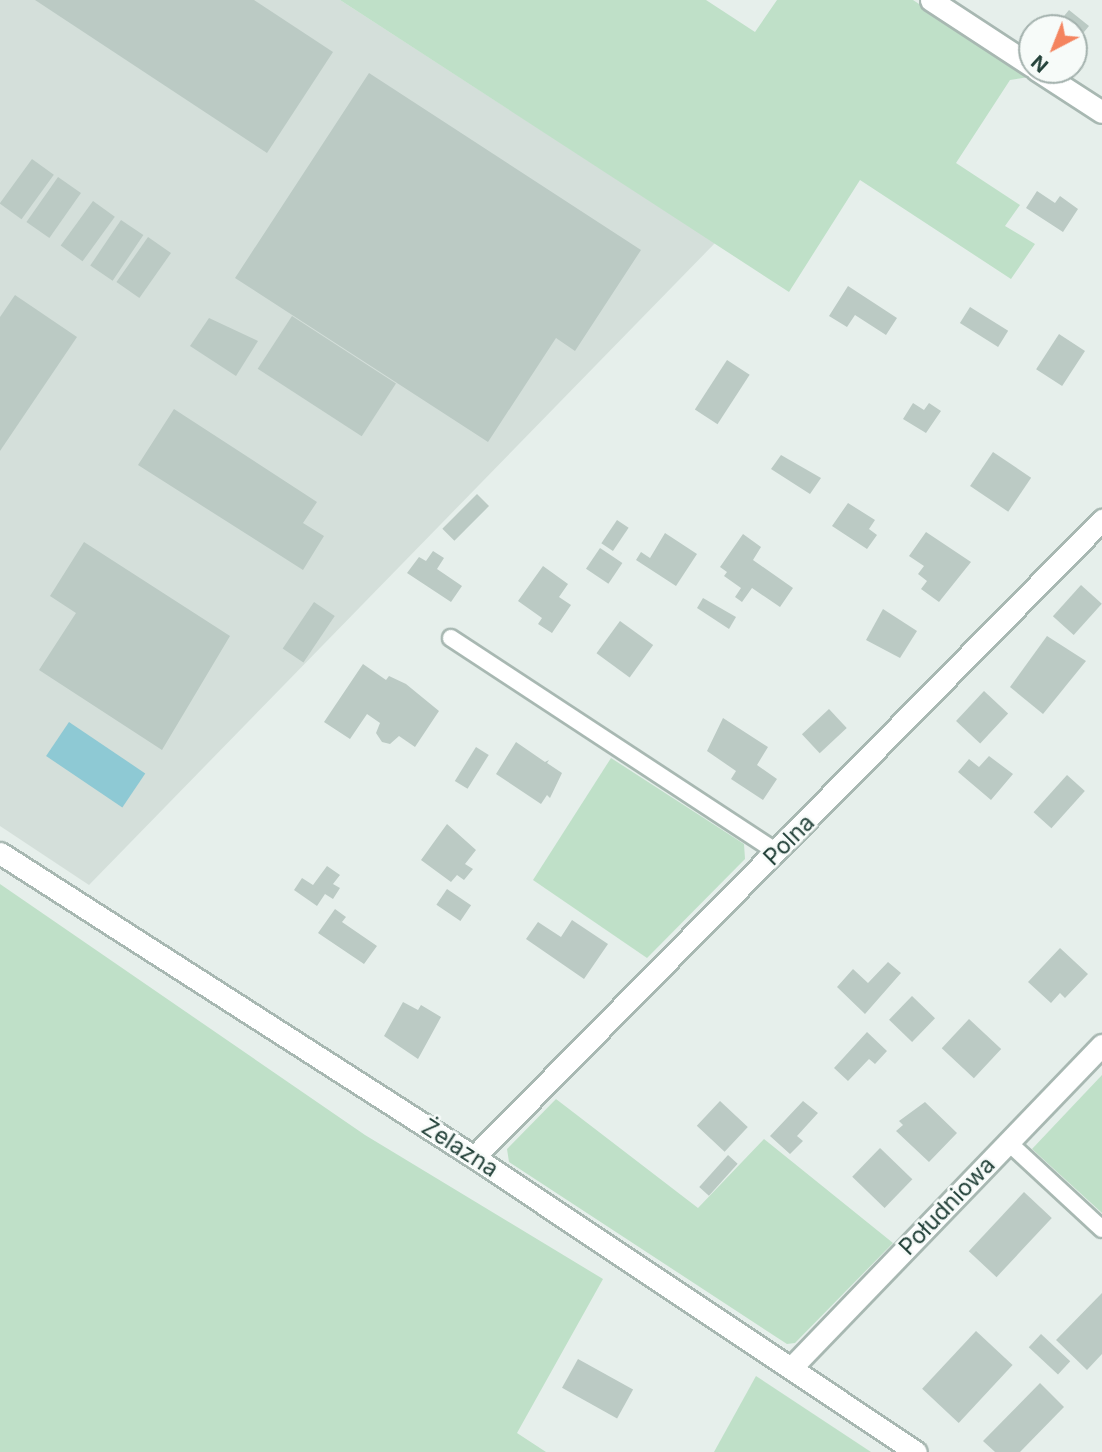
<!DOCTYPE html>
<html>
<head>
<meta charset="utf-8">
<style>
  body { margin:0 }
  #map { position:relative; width:1102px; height:1452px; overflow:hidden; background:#e6efeb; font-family:Inter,sans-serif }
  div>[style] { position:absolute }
  .built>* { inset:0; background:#d4dfda }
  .green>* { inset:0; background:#bfe0c8 }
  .water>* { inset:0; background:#8ec9d4; transform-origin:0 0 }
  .building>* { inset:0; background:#bbcac4; transform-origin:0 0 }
  .roads { filter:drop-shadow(2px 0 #a8b8b2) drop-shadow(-2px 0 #a8b8b2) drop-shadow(0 2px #a8b8b2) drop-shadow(0 -2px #a8b8b2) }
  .service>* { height:16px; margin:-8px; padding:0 8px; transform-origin:8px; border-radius:8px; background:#fff }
  .minor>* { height:21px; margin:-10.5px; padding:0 10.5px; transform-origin:10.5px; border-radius:10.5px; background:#fff }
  span { translate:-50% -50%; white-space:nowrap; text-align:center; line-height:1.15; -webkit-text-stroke:5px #f7fbf9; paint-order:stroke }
  .street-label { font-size:23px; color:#24423a }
  .north { position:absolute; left:1018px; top:14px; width:70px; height:70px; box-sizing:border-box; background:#f7fbf9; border:2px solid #a3b1ad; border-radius:50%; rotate:222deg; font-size:19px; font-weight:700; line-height:28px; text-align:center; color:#24423a }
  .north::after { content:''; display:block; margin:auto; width:24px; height:32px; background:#f4845f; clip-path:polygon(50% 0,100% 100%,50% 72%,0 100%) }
</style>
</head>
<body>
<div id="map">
  <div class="built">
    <i style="clip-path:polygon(0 0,340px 0,715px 243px,89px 885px,0 826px)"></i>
  </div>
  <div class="green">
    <i style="clip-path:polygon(340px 0,706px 0,755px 32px,777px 0,913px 0,1029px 77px,1010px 80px,956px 163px,1020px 205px,1005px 226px,1035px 244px,1011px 279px,860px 180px,789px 292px)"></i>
    <i style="clip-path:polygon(611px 758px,744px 844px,745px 859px,647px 958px,533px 880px)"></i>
    <i style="clip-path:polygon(0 884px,365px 1135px,603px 1279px,517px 1433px,546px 1452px,0 1452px)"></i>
    <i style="clip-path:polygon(1102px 1075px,1102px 1213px,1032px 1149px)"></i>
    <i style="clip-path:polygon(556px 1099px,698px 1208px,764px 1139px,893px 1243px,795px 1343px,787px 1344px,509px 1162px,507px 1149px)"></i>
    <i style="clip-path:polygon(756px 1376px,871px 1452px,714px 1452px)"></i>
  </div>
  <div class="water">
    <i style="left:69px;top:722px;width:92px;height:41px;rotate:34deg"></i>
  </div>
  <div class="building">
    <i style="clip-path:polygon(35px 0,254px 0,333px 52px,267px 153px)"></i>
    <i style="clip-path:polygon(1069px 10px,1089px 26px,1074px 44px,1074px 28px,1054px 28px)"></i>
    <i style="clip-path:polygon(369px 73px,641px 250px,575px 351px,556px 338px,488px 442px,235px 278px)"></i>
    <i style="left:32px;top:159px;width:27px;height:55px;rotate:36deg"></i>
    <i style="left:58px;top:177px;width:28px;height:55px;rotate:35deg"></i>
    <i style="clip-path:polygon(1037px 191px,1055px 203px,1060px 196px,1078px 209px,1063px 232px,1026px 208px)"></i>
    <i style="left:93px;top:201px;width:27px;height:55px;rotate:36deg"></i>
    <i style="left:121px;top:220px;width:27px;height:55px;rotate:34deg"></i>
    <i style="left:148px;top:237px;width:28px;height:55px;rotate:35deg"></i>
    <i style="clip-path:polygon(848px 286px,897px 318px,886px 335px,855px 315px,847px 327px,829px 316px)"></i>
    <i style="clip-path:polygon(15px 295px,77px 337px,0 451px,0 317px)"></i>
    <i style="left:970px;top:307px;width:45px;height:19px;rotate:32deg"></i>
    <i style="left:292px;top:316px;width:124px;height:63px;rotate:33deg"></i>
    <i style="clip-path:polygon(209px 318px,258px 341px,236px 376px,190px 346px)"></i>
    <i style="left:1059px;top:334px;width:31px;height:42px;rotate:33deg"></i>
    <i style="left:727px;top:360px;width:27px;height:59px;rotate:33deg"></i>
    <i style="clip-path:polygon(913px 403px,924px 410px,929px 403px,941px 411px,926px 433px,903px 419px)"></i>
    <i style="clip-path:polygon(174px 409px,317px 502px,303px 523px,324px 536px,303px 570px,138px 465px)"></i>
    <i style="left:993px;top:452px;width:46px;height:41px;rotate:34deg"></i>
    <i style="clip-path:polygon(781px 455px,821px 478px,810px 494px,771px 469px)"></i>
    <i style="left:477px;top:494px;width:17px;height:49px;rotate:45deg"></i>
    <i style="clip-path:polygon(848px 503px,875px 520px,869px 529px,877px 535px,867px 549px,832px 526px)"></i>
    <i style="left:617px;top:520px;width:14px;height:28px;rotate:34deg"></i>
    <i style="clip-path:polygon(926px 532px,971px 562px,939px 602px,921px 589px,927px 581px,918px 574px,924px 566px,909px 556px)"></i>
    <i style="clip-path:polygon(665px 533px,697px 554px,676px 586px,636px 560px,641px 552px,650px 558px)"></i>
    <i style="clip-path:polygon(743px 534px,761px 547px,753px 560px,793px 588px,780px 607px,752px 588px,742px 602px,735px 597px,741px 588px,724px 576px,727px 572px,720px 567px)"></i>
    <i style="clip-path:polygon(84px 542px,230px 636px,162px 750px,39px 670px,76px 613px,50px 596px)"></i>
    <i style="left:600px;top:548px;width:27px;height:25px;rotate:34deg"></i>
    <i style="clip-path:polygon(433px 551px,444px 558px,437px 569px,462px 586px,451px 602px,407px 573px,419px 557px,426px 561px)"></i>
    <i style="clip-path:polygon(543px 566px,568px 584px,559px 597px,571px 605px,552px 633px,538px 624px,542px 618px,518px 601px)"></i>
    <i style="left:1081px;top:585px;width:28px;height:42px;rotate:42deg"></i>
    <i style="clip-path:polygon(703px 598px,736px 617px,729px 629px,697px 608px)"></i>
    <i style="left:314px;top:602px;width:25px;height:56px;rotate:34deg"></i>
    <i style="clip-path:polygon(883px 609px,917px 631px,900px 658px,866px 640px)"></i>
    <i style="left:620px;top:621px;width:41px;height:40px;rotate:36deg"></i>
    <i style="clip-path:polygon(1047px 636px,1086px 661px,1043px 714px,1010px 687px)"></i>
    <i style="clip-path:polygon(363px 664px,386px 680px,389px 676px,406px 684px,439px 711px,415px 747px,399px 736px,390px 744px,382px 742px,376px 733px,380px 723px,367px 714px,350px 739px,324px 722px)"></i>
    <i style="left:984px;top:691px;width:33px;height:41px;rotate:43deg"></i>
    <i style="left:829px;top:709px;width:26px;height:37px;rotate:47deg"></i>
    <i style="clip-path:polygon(723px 718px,768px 747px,757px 765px,777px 779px,763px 800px,731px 779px,736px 771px,707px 751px)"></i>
    <i style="clip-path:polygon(516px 742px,545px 762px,549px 760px,547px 763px,562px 773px,550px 798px,547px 795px,541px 804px,496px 774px)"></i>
    <i style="left:476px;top:747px;width:15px;height:40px;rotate:32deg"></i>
    <i style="clip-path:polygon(989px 756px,1013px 774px,991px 800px,958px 772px,969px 759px,979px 767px)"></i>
    <i style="left:1067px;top:775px;width:24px;height:50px;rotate:42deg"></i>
    <i style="clip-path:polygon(447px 824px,476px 850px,465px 864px,473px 869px,464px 880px,457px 875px,451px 882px,421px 860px)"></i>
    <i style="clip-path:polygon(327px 866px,340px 875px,333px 884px,340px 888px,333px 899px,325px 894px,317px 906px,294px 890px,302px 878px,313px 885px)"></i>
    <i style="left:447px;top:889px;width:29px;height:19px;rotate:34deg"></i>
    <i style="clip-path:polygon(335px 909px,346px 917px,342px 922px,377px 946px,364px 964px,318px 933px)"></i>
    <i style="clip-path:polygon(572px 920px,608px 944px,584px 979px,526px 939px,538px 922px,561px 937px)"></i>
    <i style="clip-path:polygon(1060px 948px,1088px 974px,1065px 998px,1060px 993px,1051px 1003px,1028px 982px)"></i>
    <i style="clip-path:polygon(888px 962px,901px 973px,865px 1014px,837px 987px,853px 969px,868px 983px)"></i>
    <i style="left:912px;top:996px;width:32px;height:33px;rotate:44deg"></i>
    <i style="clip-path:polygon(403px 1002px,418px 1010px,421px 1005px,441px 1017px,418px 1059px,384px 1036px)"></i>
    <i style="left:969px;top:1019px;width:44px;height:40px;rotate:43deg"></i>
    <i style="clip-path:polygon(867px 1032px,887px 1051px,875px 1064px,869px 1059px,848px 1081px,834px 1068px)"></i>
    <i style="left:720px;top:1101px;width:38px;height:34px;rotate:43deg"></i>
    <i style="clip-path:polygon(803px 1101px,818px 1113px,797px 1136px,803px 1141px,790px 1154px,770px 1136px)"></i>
    <i style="clip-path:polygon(925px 1102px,957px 1133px,929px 1162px,896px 1131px,903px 1125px,899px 1121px)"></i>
    <i style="left:880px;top:1148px;width:45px;height:40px;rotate:44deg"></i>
    <i style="left:728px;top:1155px;width:13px;height:43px;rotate:42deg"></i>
    <i style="left:1024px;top:1192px;width:38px;height:81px;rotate:43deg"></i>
    <i style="clip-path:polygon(1102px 1293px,1102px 1354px,1087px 1370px,1056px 1340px)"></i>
    <i style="left:976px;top:1331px;width:50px;height:79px;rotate:43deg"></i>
    <i style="left:1041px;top:1334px;width:40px;height:18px;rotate:43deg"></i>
    <i style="left:578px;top:1359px;width:63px;height:33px;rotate:29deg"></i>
    <i style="clip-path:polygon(1040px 1383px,1064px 1407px,1020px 1452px,995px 1452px,983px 1441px)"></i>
  </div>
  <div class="roads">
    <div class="service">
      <i style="left:451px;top:638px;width:390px;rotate:33.3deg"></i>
      <i style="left:1008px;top:1142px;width:128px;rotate:42.8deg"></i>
    </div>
    <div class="minor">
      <i style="left:931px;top:0;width:121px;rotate:33.2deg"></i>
      <i style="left:1037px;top:70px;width:77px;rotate:32.9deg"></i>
      <i style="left:0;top:853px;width:563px;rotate:32.67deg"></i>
      <i style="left:474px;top:1157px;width:531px;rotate:33.72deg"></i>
      <i style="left:474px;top:1157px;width:895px;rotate:-45.41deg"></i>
      <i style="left:792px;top:1367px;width:447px;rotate:-46.1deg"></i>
    </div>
  </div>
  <div class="street-label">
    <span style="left:789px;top:840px;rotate:-45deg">Polna</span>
    <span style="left:460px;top:1148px;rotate:33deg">Żelazna</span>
    <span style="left:947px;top:1206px;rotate:-46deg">Południowa</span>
  </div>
  <div class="north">N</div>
</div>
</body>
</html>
